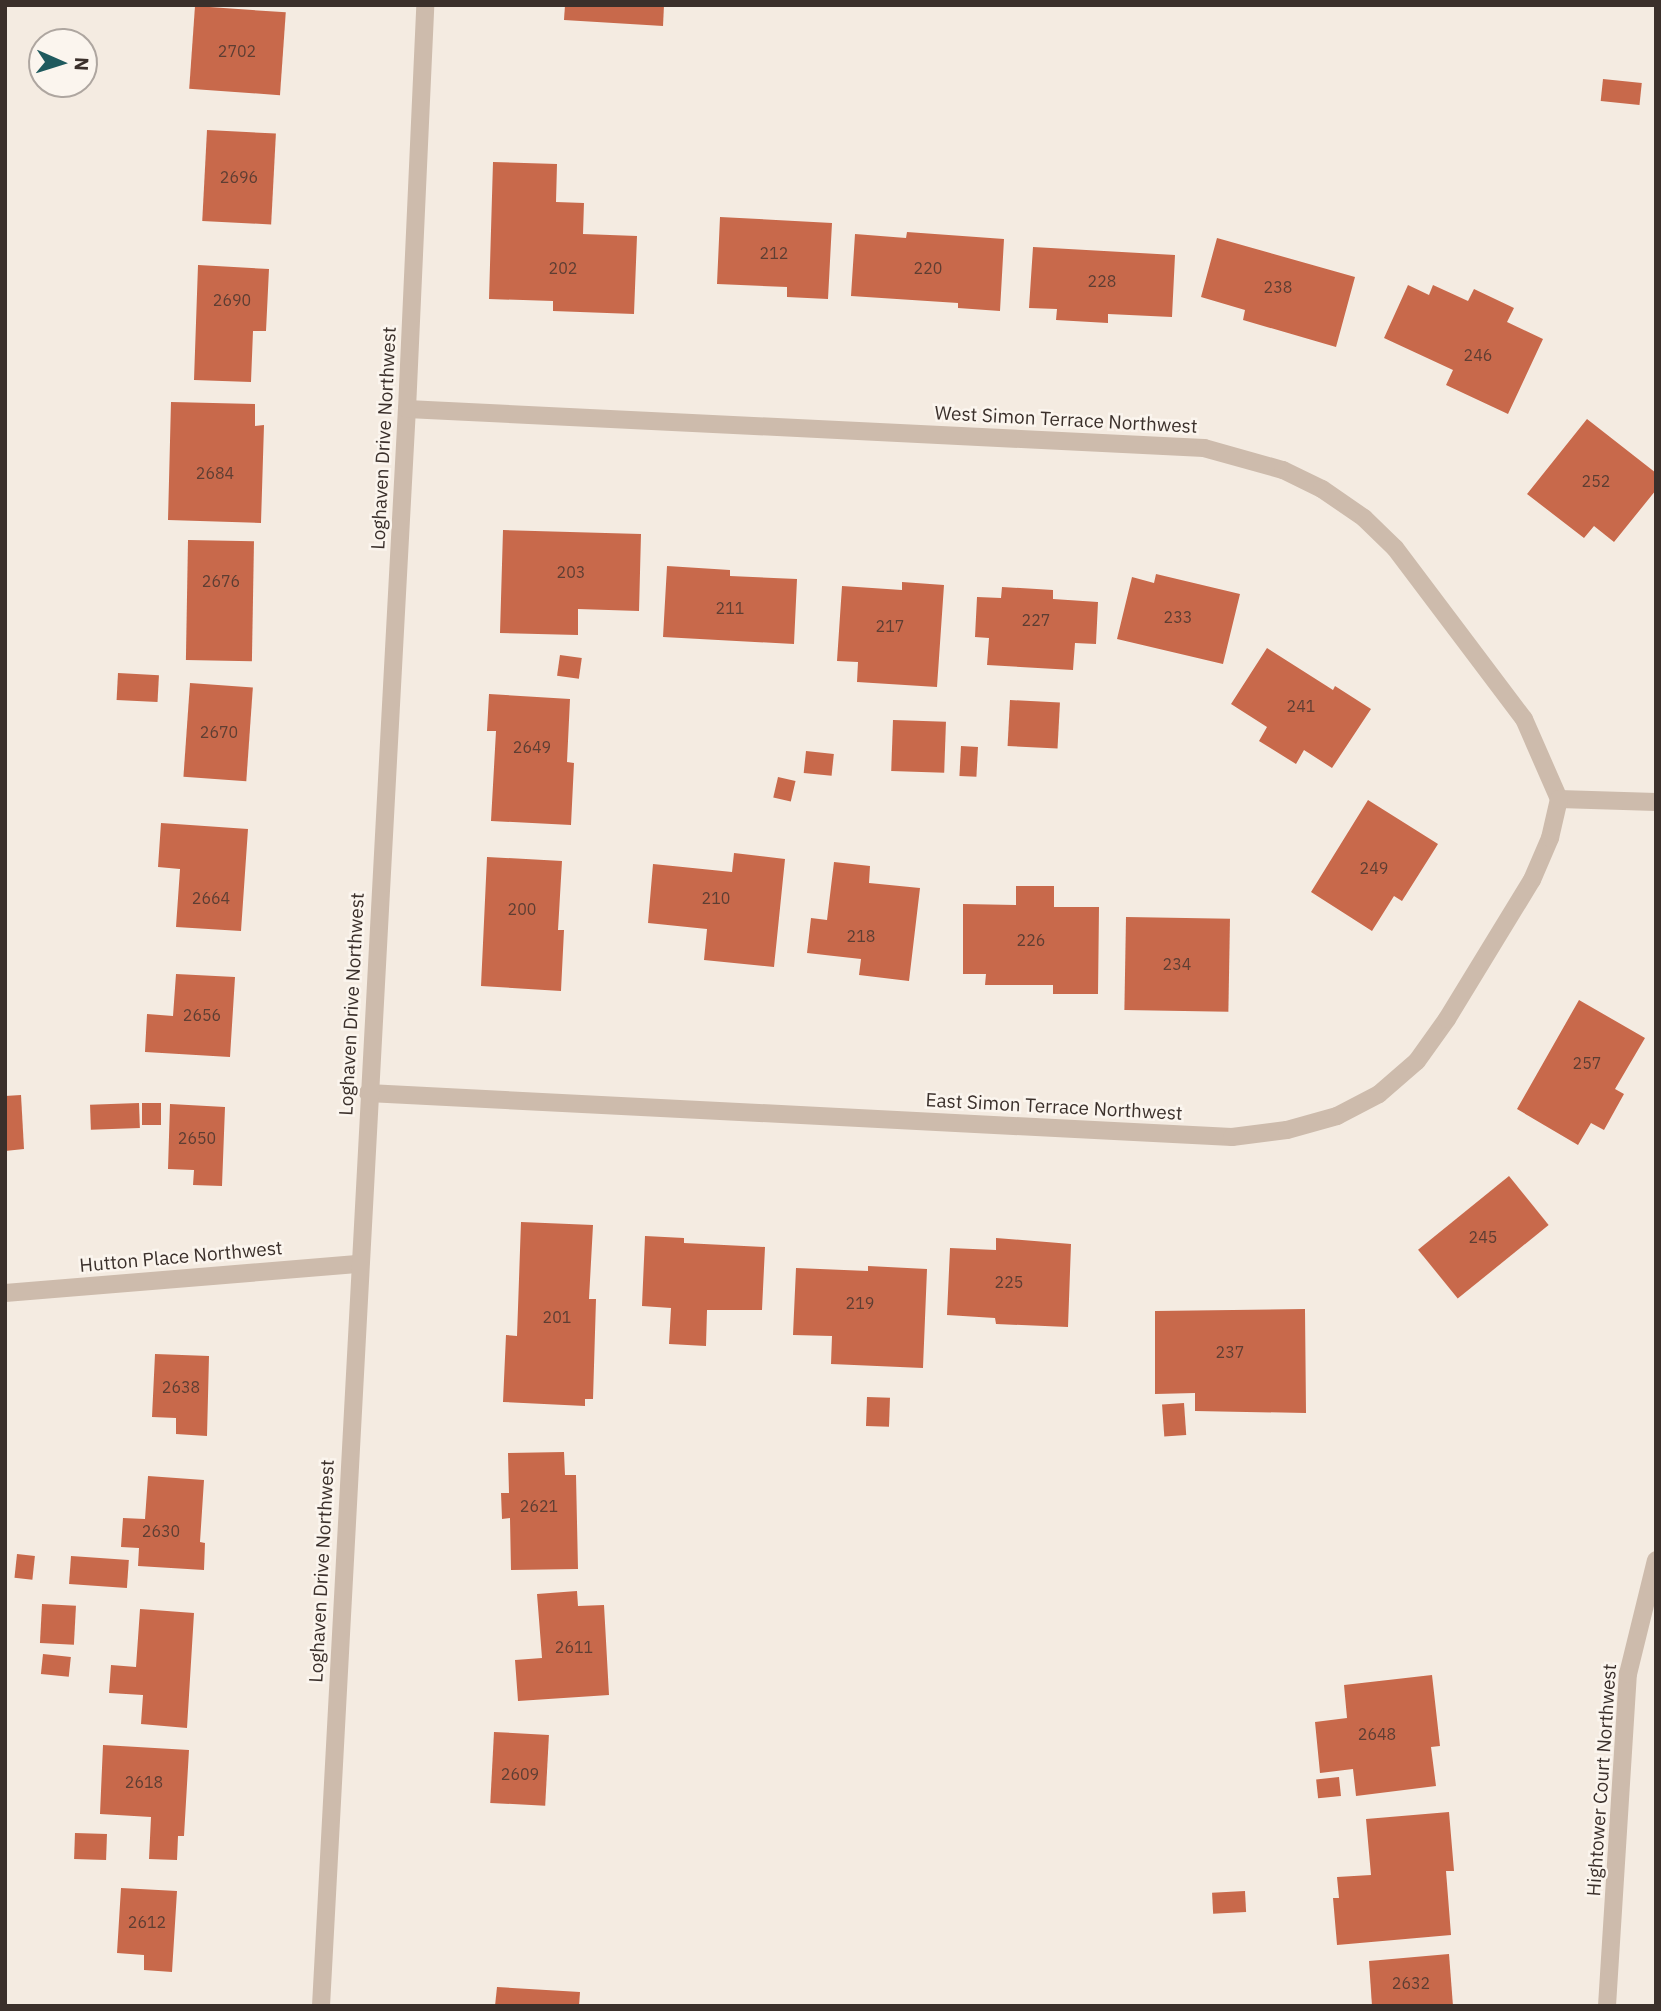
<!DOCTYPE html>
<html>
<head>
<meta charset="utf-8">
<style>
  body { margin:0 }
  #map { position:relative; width:1661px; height:2011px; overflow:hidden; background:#f4ebe1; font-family:"IBM Plex Sans",sans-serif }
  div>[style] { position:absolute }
  .building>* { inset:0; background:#c8694b; transform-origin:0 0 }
  .minor>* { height:18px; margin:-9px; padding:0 9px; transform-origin:9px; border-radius:9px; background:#cdbbac }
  span { translate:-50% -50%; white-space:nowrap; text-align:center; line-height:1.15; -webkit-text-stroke:5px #fbf5ee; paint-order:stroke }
  .number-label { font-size:16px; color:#5e3e33 }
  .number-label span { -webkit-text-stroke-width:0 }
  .street-label { font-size:19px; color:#3b302b }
  .frame { position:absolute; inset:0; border:7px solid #3b302b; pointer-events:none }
  .north { position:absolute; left:28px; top:28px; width:70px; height:70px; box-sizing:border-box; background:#fbf5ee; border:2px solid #aea6a0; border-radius:50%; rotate:93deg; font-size:19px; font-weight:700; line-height:28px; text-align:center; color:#3b302b }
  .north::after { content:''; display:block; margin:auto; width:24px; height:32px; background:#1f5a5e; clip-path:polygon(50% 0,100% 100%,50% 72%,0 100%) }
</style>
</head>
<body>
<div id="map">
  <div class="building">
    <i style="clip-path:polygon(565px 5px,664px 5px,663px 26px,564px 20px)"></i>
    <i style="left:195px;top:6px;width:91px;height:83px;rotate:4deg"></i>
    <i style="left:1603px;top:79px;width:39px;height:22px;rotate:6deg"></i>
    <i style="left:207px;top:130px;width:69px;height:91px;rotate:3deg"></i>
    <i style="clip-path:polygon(493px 162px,557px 164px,556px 202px,584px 203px,583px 234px,637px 236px,634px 314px,553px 311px,553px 301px,489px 299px)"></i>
    <i style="clip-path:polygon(720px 217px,832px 223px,828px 299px,787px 297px,787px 287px,717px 284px)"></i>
    <i style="clip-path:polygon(907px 232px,1004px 239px,1000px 311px,958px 308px,958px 303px,851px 296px,855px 234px,906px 238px)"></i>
    <i style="clip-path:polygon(1217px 238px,1355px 277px,1336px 347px,1243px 320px,1245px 310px,1201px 297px)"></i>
    <i style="clip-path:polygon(1033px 247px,1175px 255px,1172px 317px,1108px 314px,1108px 323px,1056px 320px,1057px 309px,1029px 308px)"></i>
    <i style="clip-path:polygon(198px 265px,269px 269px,266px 331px,253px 331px,251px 382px,194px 380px)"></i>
    <i style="clip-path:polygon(1408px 285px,1429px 295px,1433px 285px,1468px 301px,1474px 289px,1514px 308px,1507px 322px,1543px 339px,1508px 414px,1446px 385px,1453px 370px,1384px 338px)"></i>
    <i style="clip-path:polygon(171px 402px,255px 404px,255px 426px,264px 425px,261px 523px,168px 520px)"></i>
    <i style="clip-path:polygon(1587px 419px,1656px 473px,1656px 490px,1614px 542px,1594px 526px,1584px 538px,1527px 494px)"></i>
    <i style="clip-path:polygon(503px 530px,641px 534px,639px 611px,578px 609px,578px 635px,500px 633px)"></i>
    <i style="left:188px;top:540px;width:66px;height:120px;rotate:1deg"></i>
    <i style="clip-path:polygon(667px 566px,730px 570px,730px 576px,797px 579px,794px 644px,663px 637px)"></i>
    <i style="clip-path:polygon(1156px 574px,1240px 594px,1223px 664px,1117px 639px,1132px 577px,1154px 583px)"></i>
    <i style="clip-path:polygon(902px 582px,944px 585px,937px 687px,857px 682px,858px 662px,837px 661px,842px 586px,902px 590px)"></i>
    <i style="clip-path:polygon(1002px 587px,1053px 590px,1053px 599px,1098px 602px,1096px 644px,1075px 643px,1073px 670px,987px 665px,989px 638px,975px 637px,977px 597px,1001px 598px)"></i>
    <i style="clip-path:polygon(1267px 648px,1333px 690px,1335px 686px,1371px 709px,1332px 768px,1304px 750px,1296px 764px,1259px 741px,1267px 727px,1231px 704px)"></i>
    <i style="left:560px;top:655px;width:22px;height:21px;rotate:8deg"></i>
    <i style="left:118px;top:673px;width:41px;height:27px;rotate:3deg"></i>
    <i style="left:190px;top:683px;width:63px;height:94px;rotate:4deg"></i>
    <i style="clip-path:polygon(489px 694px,570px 699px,567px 762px,574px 763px,571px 825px,491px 821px,496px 731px,487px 731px)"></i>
    <i style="left:1010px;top:700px;width:50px;height:46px;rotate:3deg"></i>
    <i style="left:893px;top:720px;width:53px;height:51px;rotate:2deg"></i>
    <i style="left:961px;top:746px;width:17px;height:30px;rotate:3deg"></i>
    <i style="left:806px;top:751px;width:28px;height:22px;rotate:6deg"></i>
    <i style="left:778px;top:777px;width:18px;height:21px;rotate:13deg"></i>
    <i style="clip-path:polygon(1368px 800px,1438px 844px,1402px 901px,1394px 896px,1372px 931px,1311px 892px)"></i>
    <i style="clip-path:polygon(161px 823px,248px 829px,241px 931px,176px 927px,180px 869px,158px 867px)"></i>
    <i style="clip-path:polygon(734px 853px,785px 859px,774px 967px,704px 960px,707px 929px,648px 923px,653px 864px,732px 872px)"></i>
    <i style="clip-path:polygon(487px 857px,562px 861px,558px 930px,564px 930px,561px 991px,481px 986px)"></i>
    <i style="clip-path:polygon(834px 862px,870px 866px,869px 883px,920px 888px,909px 981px,859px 975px,861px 959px,807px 953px,811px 918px,827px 920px)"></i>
    <i style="clip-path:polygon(1016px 886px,1054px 886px,1054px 907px,1099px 907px,1098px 994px,1053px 994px,1053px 985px,985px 985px,986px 974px,963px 974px,963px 904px,1016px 905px)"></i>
    <i style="left:1126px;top:917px;width:104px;height:93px;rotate:1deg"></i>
    <i style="clip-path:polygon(176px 974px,235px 977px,230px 1057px,145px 1052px,147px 1014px,173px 1016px)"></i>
    <i style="clip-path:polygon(1579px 1000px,1645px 1038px,1615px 1089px,1624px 1094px,1604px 1130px,1591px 1123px,1578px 1145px,1517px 1109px)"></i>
    <i style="clip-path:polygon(21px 1095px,24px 1149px,5px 1151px,5px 1096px)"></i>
    <i style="left:139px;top:1103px;width:25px;height:49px;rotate:88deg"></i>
    <i style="left:142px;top:1103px;width:19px;height:22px"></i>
    <i style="clip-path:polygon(170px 1104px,225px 1107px,222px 1186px,193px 1185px,194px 1170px,168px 1169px)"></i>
    <i style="left:1509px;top:1176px;width:63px;height:117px;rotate:51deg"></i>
    <i style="clip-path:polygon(521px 1222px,593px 1225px,589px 1299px,596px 1299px,593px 1399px,585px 1399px,585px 1406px,503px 1402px,506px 1335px,517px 1336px)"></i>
    <i style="clip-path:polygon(645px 1236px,684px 1238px,684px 1243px,765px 1247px,762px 1310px,707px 1310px,706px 1346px,669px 1344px,671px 1308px,642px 1306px)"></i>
    <i style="clip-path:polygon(996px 1238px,1071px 1244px,1068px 1327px,996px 1324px,995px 1318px,947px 1315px,950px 1248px,996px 1250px)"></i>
    <i style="clip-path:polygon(868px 1266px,927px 1269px,923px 1368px,831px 1364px,832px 1336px,793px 1335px,796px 1268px,868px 1271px)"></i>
    <i style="clip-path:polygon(1305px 1309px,1306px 1413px,1195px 1411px,1195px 1393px,1155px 1394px,1155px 1311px)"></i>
    <i style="clip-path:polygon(155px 1354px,209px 1356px,207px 1436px,176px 1434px,176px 1418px,152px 1417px)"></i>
    <i style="left:867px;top:1397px;width:23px;height:29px;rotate:2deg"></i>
    <i style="left:1184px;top:1403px;width:32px;height:22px;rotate:86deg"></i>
    <i style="clip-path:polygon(564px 1452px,565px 1475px,576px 1475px,578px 1569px,511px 1570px,510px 1518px,502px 1519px,501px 1493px,509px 1493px,508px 1453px)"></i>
    <i style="clip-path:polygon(148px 1476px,204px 1480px,200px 1542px,205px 1543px,204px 1570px,138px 1566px,139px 1548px,121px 1547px,123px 1518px,145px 1519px)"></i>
    <i style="left:17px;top:1554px;width:18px;height:24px;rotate:6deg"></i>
    <i style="left:71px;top:1556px;width:58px;height:28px;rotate:4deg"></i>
    <i style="clip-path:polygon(577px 1591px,578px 1606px,604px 1605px,609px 1695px,518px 1701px,515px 1660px,542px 1658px,537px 1594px)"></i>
    <i style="left:42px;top:1604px;width:34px;height:39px;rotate:3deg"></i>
    <i style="clip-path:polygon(140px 1609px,194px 1613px,187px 1728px,141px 1724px,143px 1695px,109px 1693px,111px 1665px,136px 1667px)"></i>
    <i style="left:43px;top:1654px;width:28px;height:20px;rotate:6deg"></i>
    <i style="clip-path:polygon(1432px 1675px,1440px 1746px,1431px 1747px,1436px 1786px,1356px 1796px,1353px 1769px,1320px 1773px,1315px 1722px,1347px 1718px,1344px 1685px)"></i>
    <i style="left:494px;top:1732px;width:55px;height:71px;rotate:3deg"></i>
    <i style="clip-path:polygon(103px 1745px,189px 1750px,184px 1836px,178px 1836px,177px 1860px,149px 1859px,151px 1817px,100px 1814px)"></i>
    <i style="left:1339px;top:1777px;width:19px;height:23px;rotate:84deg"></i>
    <i style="clip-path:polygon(1449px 1812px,1454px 1871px,1446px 1871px,1451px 1935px,1337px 1945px,1333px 1898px,1339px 1898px,1337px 1877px,1371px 1875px,1366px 1819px)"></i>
    <i style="left:75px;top:1833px;width:32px;height:26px;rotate:2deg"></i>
    <i style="clip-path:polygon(121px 1888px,177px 1891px,172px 1972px,144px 1970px,144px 1955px,117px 1953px)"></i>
    <i style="left:1245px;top:1891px;width:21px;height:33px;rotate:87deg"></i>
    <i style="clip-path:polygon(1449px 1954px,1453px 2006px,1372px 2006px,1369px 1961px)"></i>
    <i style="clip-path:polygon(497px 1987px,580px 1992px,579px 2006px,495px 2006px)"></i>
  </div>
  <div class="minor">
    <i style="left:407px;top:409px;width:798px;rotate:2.8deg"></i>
    <i style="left:1204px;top:448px;width:82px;rotate:15.6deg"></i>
    <i style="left:1283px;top:470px;width:43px;rotate:26deg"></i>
    <i style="left:1322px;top:489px;width:51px;rotate:34.6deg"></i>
    <i style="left:1364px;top:518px;width:43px;rotate:44.1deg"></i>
    <i style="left:1395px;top:548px;width:214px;rotate:53deg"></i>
    <i style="left:1524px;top:719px;width:87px;rotate:66.4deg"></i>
    <i style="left:1559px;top:799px;width:97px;rotate:1.8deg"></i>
    <i style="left:368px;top:1093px;width:865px;rotate:2.92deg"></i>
    <i style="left:1232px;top:1137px;width:55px;rotate:-7.3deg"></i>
    <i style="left:1287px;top:1130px;width:52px;rotate:-15.6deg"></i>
    <i style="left:1337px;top:1116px;width:47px;rotate:-27.6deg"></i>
    <i style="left:1379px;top:1094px;width:50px;rotate:-41deg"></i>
    <i style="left:1417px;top:1061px;width:52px;rotate:-54.5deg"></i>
    <i style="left:1447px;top:1019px;width:163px;rotate:-58.6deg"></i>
    <i style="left:1532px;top:880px;width:46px;rotate:-66.8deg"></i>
    <i style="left:1550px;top:838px;width:40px;rotate:-77deg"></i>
    <i style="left:5px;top:1293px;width:356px;rotate:-4.7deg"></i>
    <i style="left:321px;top:2006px;width:1599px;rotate:-86.92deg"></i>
    <i style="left:407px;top:409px;width:404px;rotate:-87.4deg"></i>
    <i style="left:1607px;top:2006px;width:333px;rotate:-86.4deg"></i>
    <i style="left:1628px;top:1674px;width:117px;rotate:-76.2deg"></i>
  </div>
  <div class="number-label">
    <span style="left:237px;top:51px">2702</span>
    <span style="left:239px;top:177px">2696</span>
    <span style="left:774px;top:253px">212</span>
    <span style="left:563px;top:268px">202</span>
    <span style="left:928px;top:268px">220</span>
    <span style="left:1102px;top:281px">228</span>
    <span style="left:1278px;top:287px">238</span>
    <span style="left:232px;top:300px">2690</span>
    <span style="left:1478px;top:355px">246</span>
    <span style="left:215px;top:473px">2684</span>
    <span style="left:1596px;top:481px">252</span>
    <span style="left:571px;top:572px">203</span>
    <span style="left:221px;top:581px">2676</span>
    <span style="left:730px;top:608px">211</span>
    <span style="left:1178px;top:617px">233</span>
    <span style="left:1036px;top:620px">227</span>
    <span style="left:890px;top:626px">217</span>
    <span style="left:1301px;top:706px">241</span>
    <span style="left:219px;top:732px">2670</span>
    <span style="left:532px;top:747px">2649</span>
    <span style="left:1374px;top:868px">249</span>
    <span style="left:211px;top:898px">2664</span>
    <span style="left:716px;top:898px">210</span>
    <span style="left:522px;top:909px">200</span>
    <span style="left:861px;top:936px">218</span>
    <span style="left:1031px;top:940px">226</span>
    <span style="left:1177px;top:964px">234</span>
    <span style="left:202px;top:1015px">2656</span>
    <span style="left:1587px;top:1063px">257</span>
    <span style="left:197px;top:1138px">2650</span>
    <span style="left:1483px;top:1237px">245</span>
    <span style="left:1009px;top:1282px">225</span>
    <span style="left:860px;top:1303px">219</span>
    <span style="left:557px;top:1317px">201</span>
    <span style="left:1230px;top:1352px">237</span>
    <span style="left:181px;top:1387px">2638</span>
    <span style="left:539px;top:1506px">2621</span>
    <span style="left:161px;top:1531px">2630</span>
    <span style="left:574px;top:1647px">2611</span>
    <span style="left:1377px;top:1734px">2648</span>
    <span style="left:520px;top:1774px">2609</span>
    <span style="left:144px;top:1782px">2618</span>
    <span style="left:147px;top:1922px">2612</span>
    <span style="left:1411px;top:1983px">2632</span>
  </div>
  <div class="street-label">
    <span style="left:1066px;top:420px;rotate:3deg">West Simon Terrace Northwest</span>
    <span style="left:384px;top:438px;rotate:-87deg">Loghaven Drive Northwest</span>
    <span style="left:352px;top:1004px;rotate:-87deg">Loghaven Drive Northwest</span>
    <span style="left:1054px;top:1107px;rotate:3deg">East Simon Terrace Northwest</span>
    <span style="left:181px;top:1257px;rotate:-5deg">Hutton Place Northwest</span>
    <span style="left:322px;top:1571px;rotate:-87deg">Loghaven Drive Northwest</span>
    <span style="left:1602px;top:1780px;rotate:-86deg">Hightower Court Northwest</span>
  </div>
  <div class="frame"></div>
  <div class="north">N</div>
</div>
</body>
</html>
